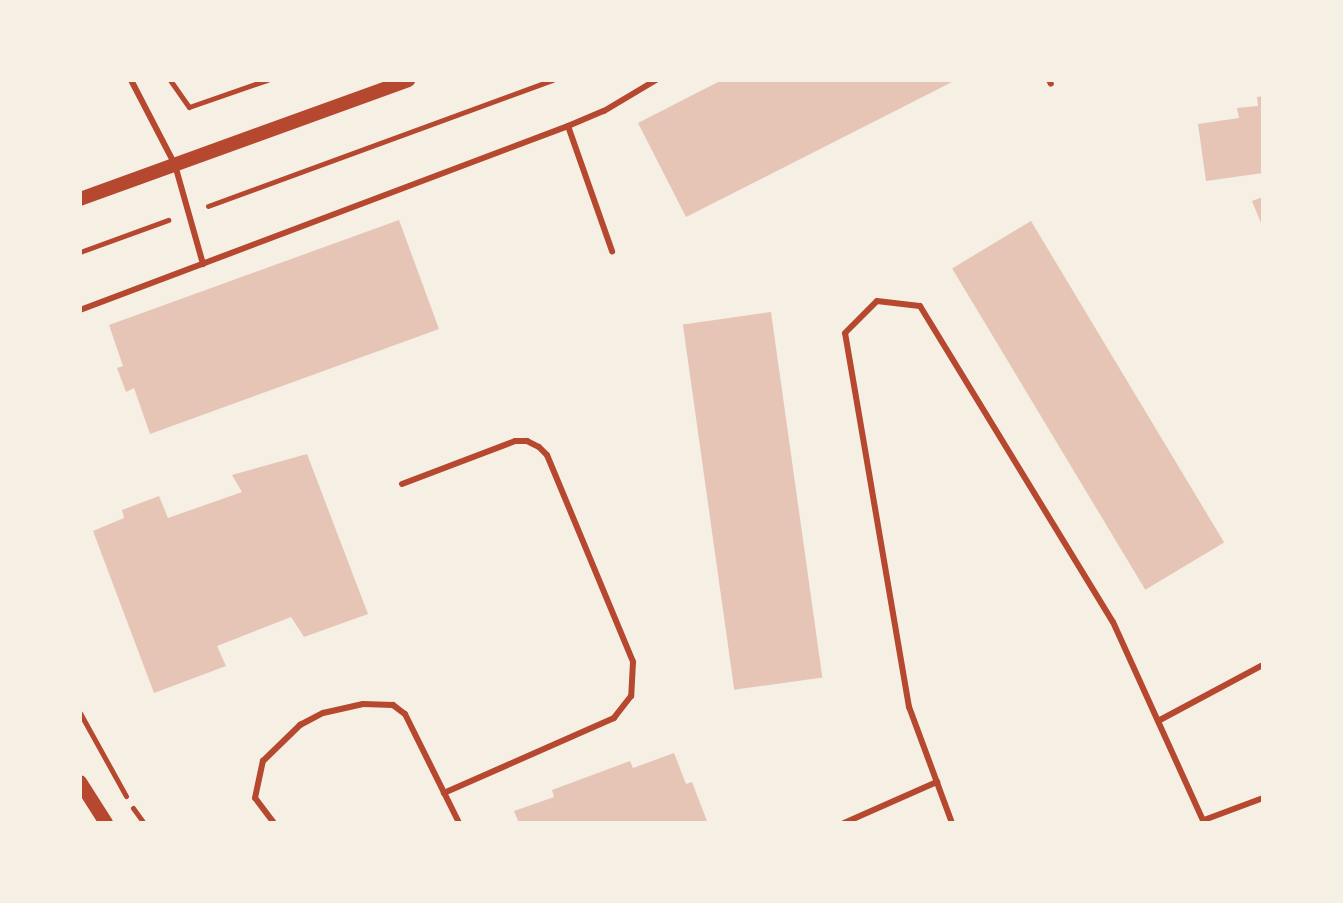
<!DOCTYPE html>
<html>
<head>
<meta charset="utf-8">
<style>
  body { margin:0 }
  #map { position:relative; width:1343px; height:903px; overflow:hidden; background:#f6efe4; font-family:Merriweather,serif }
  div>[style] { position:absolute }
  .building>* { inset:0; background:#e6c5b7; transform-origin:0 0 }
  .path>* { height:5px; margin:-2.5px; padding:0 2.5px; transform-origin:2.5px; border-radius:2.5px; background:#b5482f }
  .service>* { height:6px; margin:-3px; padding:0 3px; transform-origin:3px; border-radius:3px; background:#b5482f }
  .tertiary>* { height:14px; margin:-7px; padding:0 7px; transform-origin:7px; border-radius:7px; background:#b5482f }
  span { translate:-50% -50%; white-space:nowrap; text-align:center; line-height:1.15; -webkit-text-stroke:6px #f6efe4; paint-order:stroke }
  .frame { position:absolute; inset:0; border:82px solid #f6efe4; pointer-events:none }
</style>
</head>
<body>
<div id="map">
  <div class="building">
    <i style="clip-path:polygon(722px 80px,956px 80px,686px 217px,638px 123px)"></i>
    <i style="clip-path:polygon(1263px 96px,1263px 173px,1206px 181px,1198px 124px,1239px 118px,1237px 108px,1258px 106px,1257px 97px)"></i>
    <i style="clip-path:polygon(1263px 197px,1263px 228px,1252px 201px)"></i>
    <i style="clip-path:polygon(399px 220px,439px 329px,150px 434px,134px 388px,126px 392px,117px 368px,123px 366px,109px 325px)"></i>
    <i style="left:1031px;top:221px;width:375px;height:92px;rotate:59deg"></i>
    <i style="left:771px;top:312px;width:369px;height:89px;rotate:82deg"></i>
    <i style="clip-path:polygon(307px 454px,368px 614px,304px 637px,291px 617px,217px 646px,226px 666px,154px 693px,93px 531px,124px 518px,122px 510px,159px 496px,168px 518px,242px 492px,232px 475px)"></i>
    <i style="clip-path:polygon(674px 753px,686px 784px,692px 782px,707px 821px,519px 823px,514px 811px,554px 797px,552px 790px,630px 761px,633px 768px)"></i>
  </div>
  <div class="path">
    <i style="left:170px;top:80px;width:33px;rotate:55deg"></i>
    <i style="left:189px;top:107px;width:83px;rotate:-19.1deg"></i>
    <i style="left:208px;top:206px;width:367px;rotate:-20.1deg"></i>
    <i style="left:80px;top:252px;width:94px;rotate:-20deg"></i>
    <i style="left:80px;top:713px;width:95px;rotate:61deg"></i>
    <i style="left:133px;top:808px;width:19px;rotate:54deg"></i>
  </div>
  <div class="service">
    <i style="left:131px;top:80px;width:96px;rotate:62.6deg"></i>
    <i style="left:175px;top:165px;width:103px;rotate:74.2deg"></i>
    <i style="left:1049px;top:80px;width:4px;rotate:63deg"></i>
    <i style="left:568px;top:126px;width:133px;rotate:70.6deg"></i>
    <i style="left:80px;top:310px;width:522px;rotate:-20.66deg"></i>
    <i style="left:568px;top:126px;width:39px;rotate:-23deg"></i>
    <i style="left:604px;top:111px;width:61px;rotate:-30.8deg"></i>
    <i style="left:402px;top:484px;width:121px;rotate:-20.8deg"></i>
    <i style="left:515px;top:441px;width:12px"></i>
    <i style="left:527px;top:441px;width:13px;rotate:27deg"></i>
    <i style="left:539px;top:447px;width:11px;rotate:45deg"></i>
    <i style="left:547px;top:455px;width:224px;rotate:67.4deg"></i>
    <i style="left:633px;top:662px;width:34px;rotate:93deg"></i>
    <i style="left:631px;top:696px;width:28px;rotate:128deg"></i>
    <i style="left:614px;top:718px;width:186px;rotate:156.2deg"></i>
    <i style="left:1158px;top:721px;width:119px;rotate:-28.1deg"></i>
    <i style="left:1204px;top:820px;width:63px;rotate:-20.4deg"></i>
    <i style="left:274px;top:823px;width:31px;rotate:-127deg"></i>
    <i style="left:255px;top:798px;width:38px;rotate:-78deg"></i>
    <i style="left:263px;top:761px;width:52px;rotate:-44.2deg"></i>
    <i style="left:300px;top:725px;width:26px;rotate:-28deg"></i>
    <i style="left:323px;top:713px;width:41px;rotate:-12.7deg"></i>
    <i style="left:363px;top:704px;width:30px;rotate:2deg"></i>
    <i style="left:393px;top:705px;width:15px;rotate:37deg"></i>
    <i style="left:405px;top:714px;width:122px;rotate:63.6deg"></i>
    <i style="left:844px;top:823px;width:102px;rotate:-23.8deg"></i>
    <i style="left:952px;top:823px;width:124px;rotate:-110.3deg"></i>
    <i style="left:909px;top:707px;width:379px;rotate:-99.7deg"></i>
    <i style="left:845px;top:333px;width:45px;rotate:-45deg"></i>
    <i style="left:877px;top:301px;width:43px;rotate:6.6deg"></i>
    <i style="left:920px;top:306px;width:370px;rotate:58.6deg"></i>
    <i style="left:1113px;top:622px;width:221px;rotate:65.6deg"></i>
  </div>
  <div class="tertiary">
    <i style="left:80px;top:199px;width:349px;rotate:-19.9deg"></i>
    <i style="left:80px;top:782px;width:49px;rotate:57.6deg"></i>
  </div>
  <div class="frame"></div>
</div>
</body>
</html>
